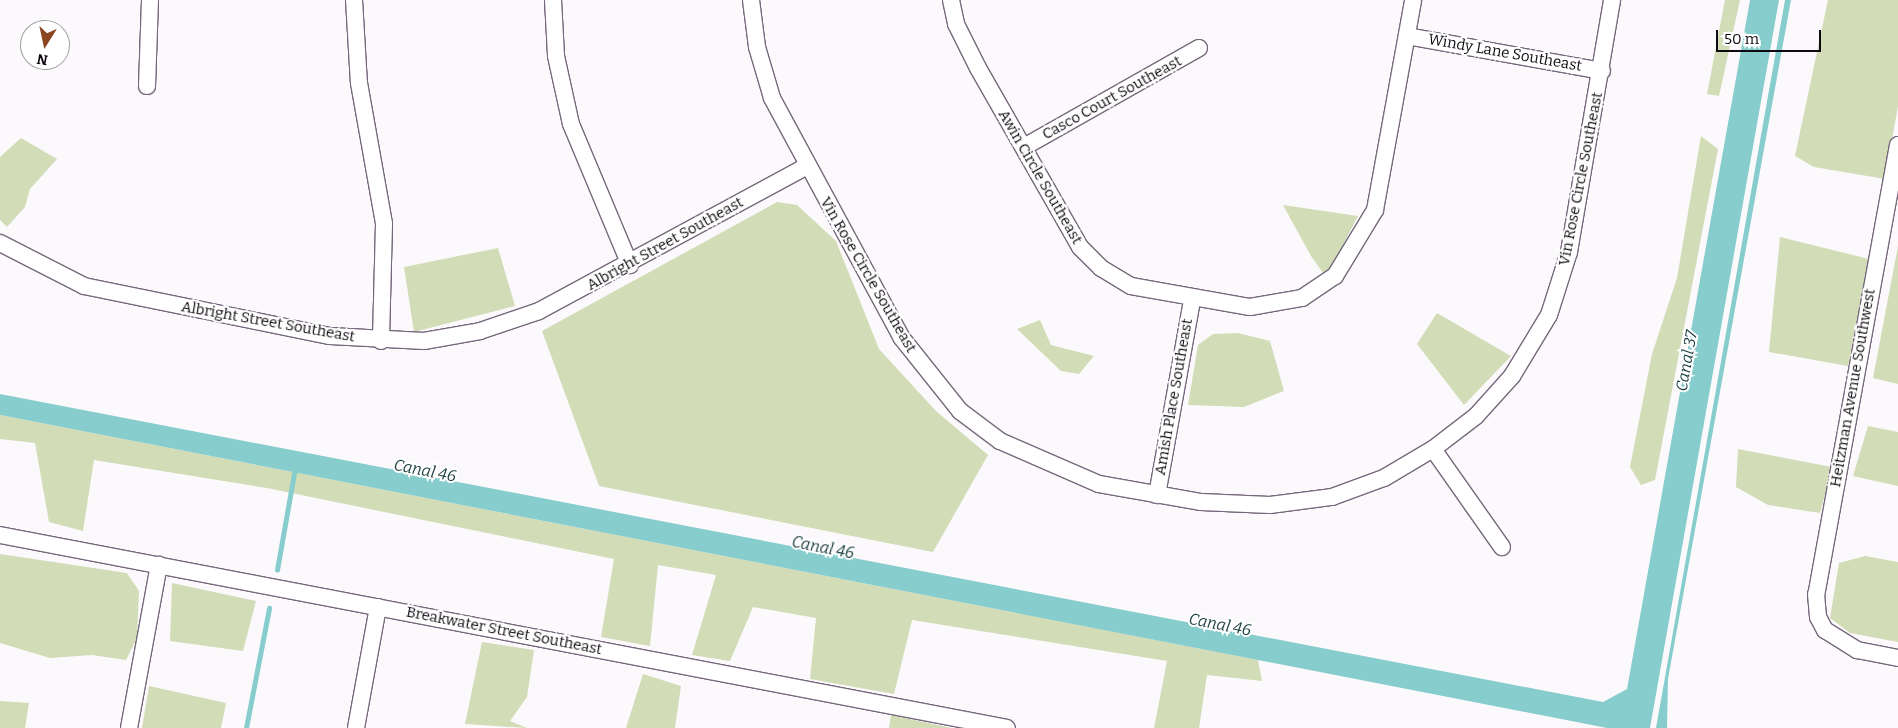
<!DOCTYPE html>
<html>
<head>
<meta charset="utf-8">
<style>
  body { margin:0 }
  #map { position:relative; width:1898px; height:728px; overflow:hidden; background:#fcf9fd; font-family:Bitter,serif }
  div>[style] { position:absolute }
  .green>* { inset:0; background:#d2dcb6 }
  .water>* { inset:0; background:#88cdcd }
  .stream>* { height:4.5px; margin:-2.25px; padding:0 2.25px; transform-origin:2.25px; border-radius:2.25px; background:#88cdcd }
  .roads { filter:drop-shadow(1px 0 #76687c) drop-shadow(-1px 0 #76687c) drop-shadow(0 1px #76687c) drop-shadow(0 -1px #76687c) }
  .minor>* { height:16px; margin:-8px; padding:0 8px; transform-origin:8px; border-radius:8px; background:#fff }
  span { translate:-50% -50%; white-space:nowrap; text-align:center; line-height:1.15; -webkit-text-stroke:4px #fff; paint-order:stroke }
  .street-label { font-size:15px; color:#0f0a11 }
  .water-label { font-size:16px; color:#1a3d3d; font-style:italic }
  .north { position:absolute; left:20px; top:20px; width:50px; height:50px; box-sizing:border-box; background:#fff; border:1px solid #9f9da0; border-radius:50%; rotate:190deg; font-size:14px; font-weight:700; line-height:20px; text-align:center; color:#0f0a11 }
  .north::after { content:''; display:block; margin:auto; width:18px; height:22px; background:#8c4521; clip-path:polygon(50% 0,100% 100%,50% 72%,0 100%) }
  .scale { position:absolute; left:1716px; top:30px; width:105px; height:22px; box-sizing:border-box; border:2px solid #0f0a11; border-top:0; padding-left:6px; font-size:15px; line-height:18px; white-space:nowrap; color:#0f0a11; -webkit-text-stroke:4px #fff; paint-order:stroke }
</style>
</head>
<body>
<div id="map">
  <div class="green">
    <i style="clip-path:polygon(1725px 0,1740px 0,1719px 96px,1707px 94px)"></i>
    <i style="clip-path:polygon(1828px 0,1898px 0,1898px 106px,1885px 179px,1814px 167px,1795px 156px)"></i>
    <i style="clip-path:polygon(1701px 136px,1718px 149px,1655px 480px,1641px 485px,1630px 467px,1652px 354px,1677px 278px)"></i>
    <i style="clip-path:polygon(21px 138px,57px 159px,30px 189px,25px 207px,7px 227px,0 220px,0 157px)"></i>
    <i style="clip-path:polygon(777px 202px,797px 205px,836px 241px,879px 349px,936px 411px,988px 455px,933px 552px,599px 486px,542px 331px)"></i>
    <i style="clip-path:polygon(1283px 205px,1358px 216px,1326px 277px,1311px 256px)"></i>
    <i style="clip-path:polygon(1780px 237px,1869px 259px,1848px 366px,1769px 352px)"></i>
    <i style="clip-path:polygon(1898px 246px,1898px 384px,1873px 378px)"></i>
    <i style="clip-path:polygon(498px 248px,515px 306px,414px 332px,404px 267px)"></i>
    <i style="clip-path:polygon(1437px 313px,1511px 356px,1464px 405px,1417px 344px)"></i>
    <i style="clip-path:polygon(1040px 320px,1051px 345px,1094px 356px,1079px 374px,1061px 371px,1017px 329px)"></i>
    <i style="clip-path:polygon(1238px 333px,1270px 341px,1284px 391px,1244px 407px,1188px 405px,1198px 345px,1213px 334px)"></i>
    <i style="clip-path:polygon(0 415px,1258px 660px,1262px 681px,1207px 675px,1199px 728px,1154px 728px,1167px 661px,912px 620px,894px 694px,810px 679px,816px 618px,753px 607px,730px 661px,692px 655px,716px 575px,658px 565px,650px 646px,601px 637px,614px 559px,267px 488px,94px 460px,83px 531px,49px 522px,35px 443px,0 439px)"></i>
    <i style="clip-path:polygon(1868px 426px,1898px 432px,1898px 486px,1853px 476px)"></i>
    <i style="clip-path:polygon(1738px 449px,1832px 467px,1820px 513px,1768px 505px,1736px 487px)"></i>
    <i style="clip-path:polygon(0 554px,127px 573px,139px 591px,137px 638px,126px 660px,92px 655px,50px 658px,0 643px)"></i>
    <i style="clip-path:polygon(1865px 556px,1898px 562px,1898px 642px,1850px 633px,1830px 618px,1839px 563px)"></i>
    <i style="clip-path:polygon(172px 583px,256px 601px,243px 651px,170px 641px)"></i>
    <i style="clip-path:polygon(482px 642px,534px 650px,527px 697px,510px 721px,527px 728px,465px 724px)"></i>
    <i style="clip-path:polygon(643px 674px,681px 686px,675px 728px,626px 728px)"></i>
    <i style="clip-path:polygon(149px 686px,226px 703px,221px 728px,142px 728px)"></i>
    <i style="clip-path:polygon(0 701px,29px 703px,25px 728px,0 728px)"></i>
    <i style="clip-path:polygon(891px 715px,952px 728px,889px 728px)"></i>
  </div>
  <div class="water">
    <i style="clip-path:polygon(1750px 0,1779px 0,1650px 728px,1607px 728px,0 415px,0 394px,1603px 702px,1627px 689px)"></i>
    <i style="clip-path:polygon(1785px 0,1791px 0,1668px 679px,1667px 728px,1656px 728px)"></i>
  </div>
  <div class="stream">
    <i style="left:277px;top:570px;width:104px;rotate:-80deg"></i>
    <i style="left:246px;top:728px;width:122px;rotate:-79.1deg"></i>
  </div>
  <div class="roads">
    <div class="minor">
      <i style="left:354px;top:0;width:83px;rotate:86.6deg"></i>
      <i style="left:359px;top:83px;width:143px;rotate:79.9deg"></i>
      <i style="left:384px;top:224px;width:117px;rotate:91.5deg"></i>
      <i style="left:553px;top:0;width:56px;rotate:86.9deg"></i>
      <i style="left:556px;top:56px;width:70px;rotate:77.6deg"></i>
      <i style="left:571px;top:124px;width:153px;rotate:67.3deg"></i>
      <i style="left:751px;top:0;width:47px;rotate:82.7deg"></i>
      <i style="left:757px;top:47px;width:53px;rotate:73.6deg"></i>
      <i style="left:772px;top:98px;width:272px;rotate:61.6deg"></i>
      <i style="left:901px;top:337px;width:95px;rotate:51.4deg"></i>
      <i style="left:960px;top:411px;width:50px;rotate:36.9deg"></i>
      <i style="left:1000px;top:441px;width:108px;rotate:23.5deg"></i>
      <i style="left:1099px;top:484px;width:104px;rotate:10deg"></i>
      <i style="left:1201px;top:502px;width:69px;rotate:2.5deg"></i>
      <i style="left:1270px;top:505px;width:63px;rotate:-7.4deg"></i>
      <i style="left:1332px;top:497px;width:55px;rotate:-20.1deg"></i>
      <i style="left:1384px;top:478px;width:57px;rotate:-30.6deg"></i>
      <i style="left:1433px;top:449px;width:54px;rotate:-37.5deg"></i>
      <i style="left:1476px;top:416px;width:54px;rotate:-48deg"></i>
      <i style="left:1512px;top:376px;width:71px;rotate:-58.8deg"></i>
      <i style="left:1549px;top:315px;width:66px;rotate:-72.4deg"></i>
      <i style="left:1569px;top:252px;width:256px;rotate:-80.3deg"></i>
      <i style="left:951px;top:0;width:25px;rotate:78deg"></i>
      <i style="left:956px;top:24px;width:49px;rotate:63.4deg"></i>
      <i style="left:978px;top:68px;width:206px;rotate:60.3deg"></i>
      <i style="left:1080px;top:247px;width:30px;rotate:45deg"></i>
      <i style="left:1101px;top:268px;width:35px;rotate:31deg"></i>
      <i style="left:1131px;top:286px;width:121px;rotate:10deg"></i>
      <i style="left:1250px;top:307px;width:53px;rotate:-9.8deg"></i>
      <i style="left:1302px;top:298px;width:40px;rotate:-34deg"></i>
      <i style="left:1335px;top:276px;width:77px;rotate:-58.8deg"></i>
      <i style="left:1375px;top:210px;width:213px;rotate:-79.7deg"></i>
      <i style="left:1407px;top:36px;width:198px;rotate:10.2deg"></i>
      <i style="left:147px;top:86px;width:86px;rotate:-88deg"></i>
      <i style="left:1898px;top:145px;width:456px;rotate:100.3deg"></i>
      <i style="left:1816px;top:594px;width:23px;rotate:85deg"></i>
      <i style="left:1818px;top:617px;width:15px;rotate:62deg"></i>
      <i style="left:1825px;top:630px;width:38px;rotate:32deg"></i>
      <i style="left:1857px;top:650px;width:42px;rotate:11deg"></i>
      <i style="left:1024px;top:147px;width:201px;rotate:-29.5deg"></i>
      <i style="left:0;top:243px;width:94px;rotate:27.1deg"></i>
      <i style="left:84px;top:286px;width:251px;rotate:11.5deg"></i>
      <i style="left:330px;top:336px;width:94px;rotate:3deg"></i>
      <i style="left:424px;top:341px;width:57px;rotate:-10.1deg"></i>
      <i style="left:480px;top:331px;width:62px;rotate:-18.7deg"></i>
      <i style="left:539px;top:311px;width:305px;rotate:-28.4deg"></i>
      <i style="left:1433px;top:449px;width:120px;rotate:54.9deg"></i>
      <i style="left:1157px;top:495px;width:198px;rotate:-79.8deg"></i>
      <i style="left:0;top:535px;width:1025px;rotate:10.85deg"></i>
      <i style="left:129px;top:728px;width:166px;rotate:-79.6deg"></i>
      <i style="left:356px;top:728px;width:123px;rotate:-79.7deg"></i>
    </div>
  </div>
  <div class="street-label">
    <span style="left:1505px;top:53px;rotate:10deg">Windy Lane Southeast</span>
    <span style="left:1112px;top:98px;rotate:-29deg">Casco Court Southeast</span>
    <span style="left:1040px;top:177px;rotate:60deg">Awin Circle Southeast</span>
    <span style="left:1581px;top:179px;rotate:-79deg">Vin Rose Circle Southeast</span>
    <span style="left:665px;top:244px;rotate:-29deg">Albright Street Southeast</span>
    <span style="left:868px;top:275px;rotate:60deg">Vin Rose Circle Southeast</span>
    <span style="left:268px;top:322px;rotate:10deg">Albright Street Southeast</span>
    <span style="left:1853px;top:388px;rotate:-80deg">Heitzman Avenue Southwest</span>
    <span style="left:1174px;top:397px;rotate:-80deg">Amish Place Southeast</span>
    <span style="left:504px;top:631px;rotate:11deg">Breakwater Street Southeast</span>
  </div>
  <div class="water-label">
    <span style="left:1687px;top:361px;rotate:-80deg">Canal 37</span>
    <span style="left:425px;top:471px;rotate:11deg">Canal 46</span>
    <span style="left:823px;top:548px;rotate:11deg">Canal 46</span>
    <span style="left:1220px;top:625px;rotate:11deg">Canal 46</span>
  </div>
  <div class="north">N</div>
  <div class="scale">50 m</div>
</div>
</body>
</html>
